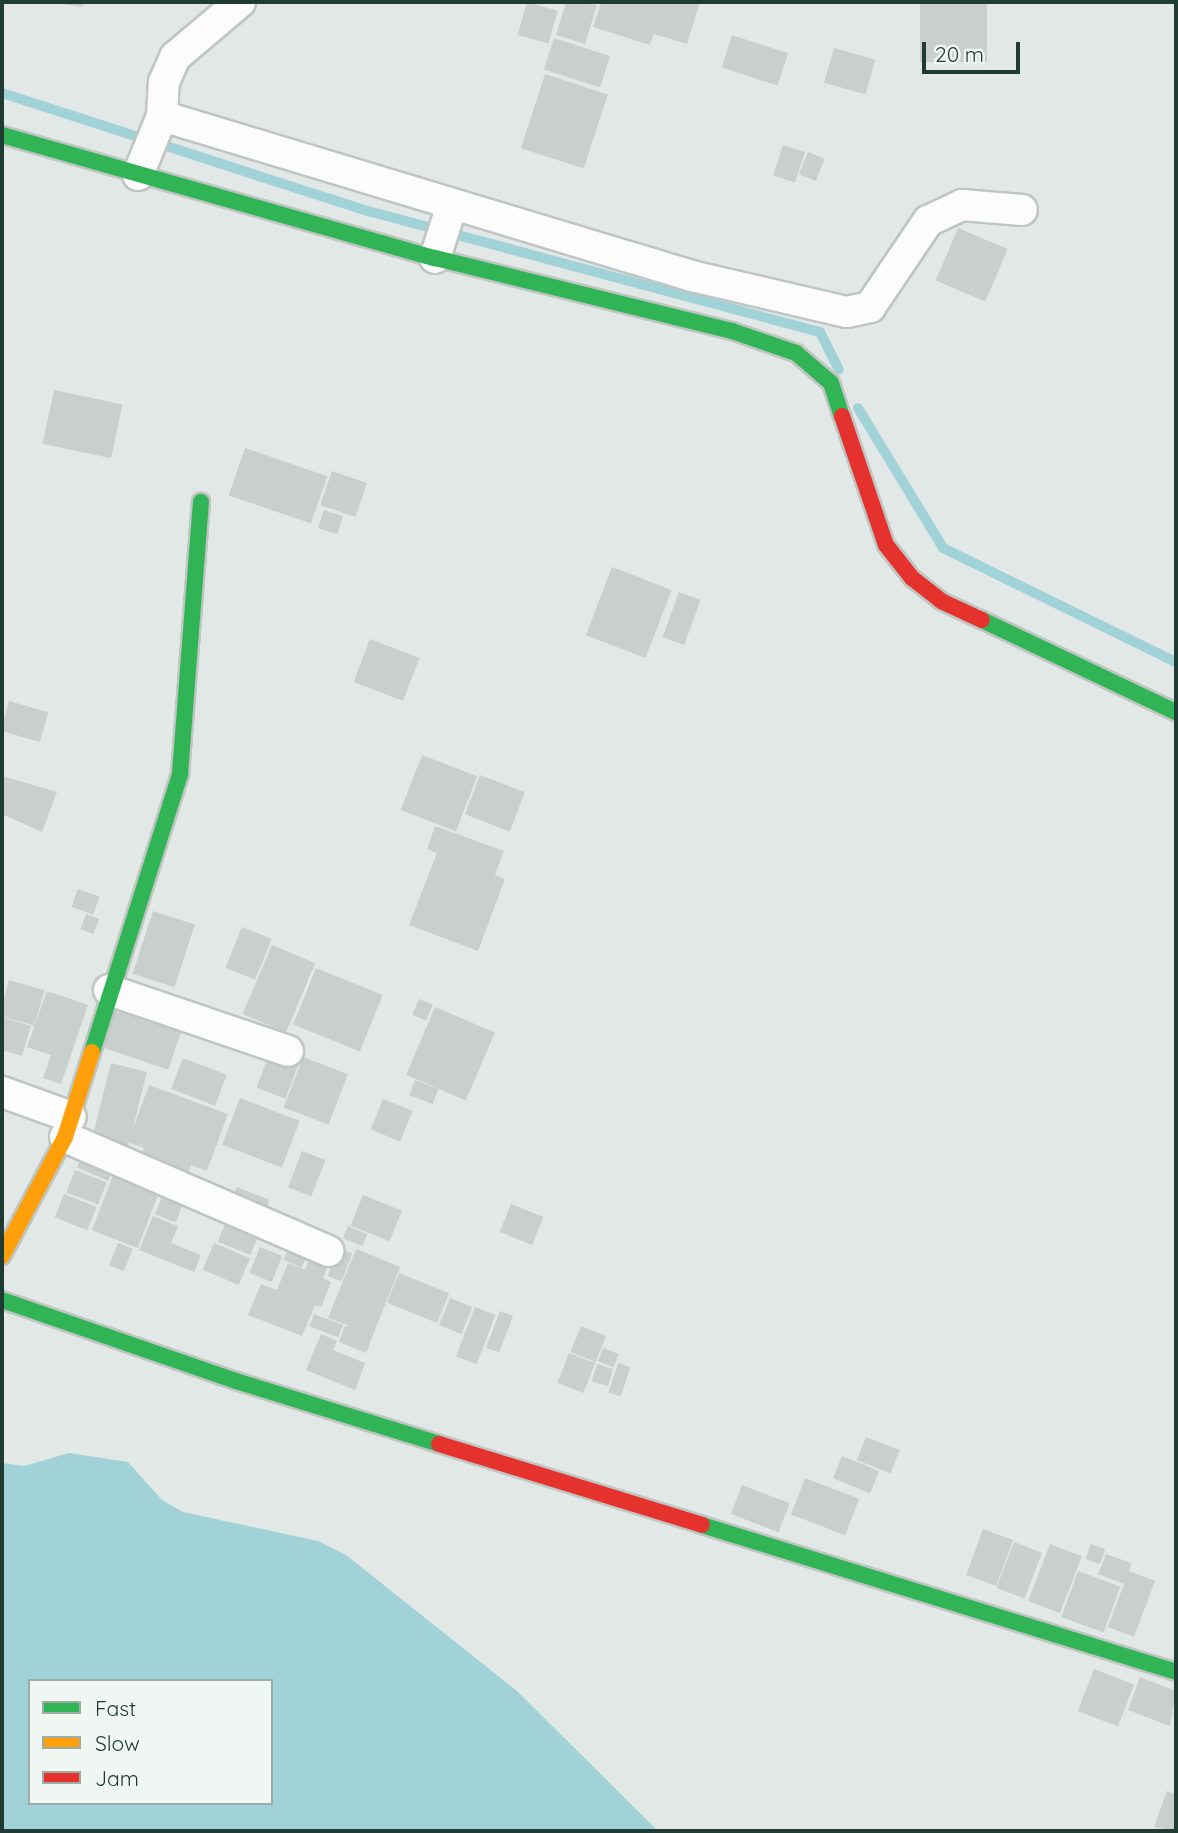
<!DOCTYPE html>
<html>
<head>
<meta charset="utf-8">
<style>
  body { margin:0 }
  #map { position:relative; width:1178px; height:1833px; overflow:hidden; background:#e2e8e5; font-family:Quicksand,sans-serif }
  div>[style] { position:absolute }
  .water>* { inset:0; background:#a1d2d8 }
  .stream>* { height:10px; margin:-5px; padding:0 5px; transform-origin:5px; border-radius:5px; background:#a1d2d8 }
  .building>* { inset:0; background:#c9cfcc; transform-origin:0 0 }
  .roads { filter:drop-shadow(2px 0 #bfc5c2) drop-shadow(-2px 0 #bfc5c2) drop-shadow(0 2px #bfc5c2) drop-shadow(0 -2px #bfc5c2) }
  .street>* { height:30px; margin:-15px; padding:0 15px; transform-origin:15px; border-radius:15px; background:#fbfcfb }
  .fast>* { height:16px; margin:-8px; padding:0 8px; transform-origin:8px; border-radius:8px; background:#30b455 }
  .slow>* { height:16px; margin:-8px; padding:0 8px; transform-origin:8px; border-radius:8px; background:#ff9f0a }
  .jam>* { height:16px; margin:-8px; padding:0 8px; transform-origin:8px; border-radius:8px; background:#e5322d }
  span { translate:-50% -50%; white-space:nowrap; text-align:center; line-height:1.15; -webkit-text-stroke:7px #f0f7f3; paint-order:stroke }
  .frame { position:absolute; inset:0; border:4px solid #203b33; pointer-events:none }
  .legend { position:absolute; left:28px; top:1679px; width:245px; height:126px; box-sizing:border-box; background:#f0f7f3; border:2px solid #9daca6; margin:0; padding:9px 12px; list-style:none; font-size:21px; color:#203b33 }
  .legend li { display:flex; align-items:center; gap:14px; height:35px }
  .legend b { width:35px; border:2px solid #9daca6 }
  .scale { position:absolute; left:922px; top:42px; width:98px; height:32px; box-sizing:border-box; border:4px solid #203b33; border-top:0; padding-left:9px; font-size:21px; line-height:24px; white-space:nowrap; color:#203b33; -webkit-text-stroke:5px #f0f7f3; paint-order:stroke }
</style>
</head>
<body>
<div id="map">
  <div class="water">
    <i style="clip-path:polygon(evenodd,69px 1453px,128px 1462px,162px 1500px,183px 1512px,318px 1541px,346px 1555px,517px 1691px,658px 1831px,2px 1831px,2px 1463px,24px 1466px,69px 1453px,30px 1681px,271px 1681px,271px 1803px,30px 1803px,30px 1681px)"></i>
  </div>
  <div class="stream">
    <i style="left:2px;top:93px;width:385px;rotate:17.9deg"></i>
    <i style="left:368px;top:211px;width:468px;rotate:15deg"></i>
    <i style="left:820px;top:332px;width:42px;rotate:63.4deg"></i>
    <i style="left:858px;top:408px;width:164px;rotate:58.7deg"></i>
    <i style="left:943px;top:548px;width:259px;rotate:26.1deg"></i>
  </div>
  <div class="building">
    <i style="clip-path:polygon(46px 2px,83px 2px,83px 7px)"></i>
    <i style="left:527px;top:2px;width:32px;height:34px;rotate:16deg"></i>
    <i style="clip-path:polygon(566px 2px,597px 5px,585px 44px,556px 35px)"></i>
    <i style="clip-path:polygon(601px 2px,700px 2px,687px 44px,654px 34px,650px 45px,593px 27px)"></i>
    <i style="left:920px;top:2px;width:67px;height:60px"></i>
    <i style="left:732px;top:35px;width:59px;height:34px;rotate:18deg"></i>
    <i style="left:554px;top:38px;width:59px;height:33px;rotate:18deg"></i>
    <i style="left:834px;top:48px;width:43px;height:36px;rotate:16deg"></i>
    <i style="left:545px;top:74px;width:66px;height:78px;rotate:18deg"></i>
    <i style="left:783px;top:145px;width:23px;height:32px;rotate:18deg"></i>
    <i style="left:808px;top:152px;width:18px;height:24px;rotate:22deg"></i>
    <i style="left:958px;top:228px;width:54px;height:57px;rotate:23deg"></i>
    <i style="left:54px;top:390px;width:70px;height:55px;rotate:12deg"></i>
    <i style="left:245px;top:448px;width:87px;height:50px;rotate:19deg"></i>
    <i style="left:332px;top:471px;width:37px;height:36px;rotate:19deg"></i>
    <i style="left:324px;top:510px;width:20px;height:19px;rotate:18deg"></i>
    <i style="left:612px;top:567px;width:64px;height:73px;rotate:21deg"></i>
    <i style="left:679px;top:592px;width:23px;height:48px;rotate:20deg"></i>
    <i style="left:370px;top:639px;width:53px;height:46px;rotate:21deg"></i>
    <i style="left:9px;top:701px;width:41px;height:31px;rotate:16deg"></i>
    <i style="left:422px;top:755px;width:59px;height:59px;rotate:21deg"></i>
    <i style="left:480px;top:775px;width:48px;height:42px;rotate:21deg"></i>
    <i style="clip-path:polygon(2px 776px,57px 792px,42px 832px,2px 814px)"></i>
    <i style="clip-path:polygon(435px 826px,504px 851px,495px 875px,505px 879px,478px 951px,409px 925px,437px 853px,427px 849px)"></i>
    <i style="left:78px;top:889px;width:23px;height:19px;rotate:20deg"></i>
    <i style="left:153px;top:911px;width:44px;height:66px;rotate:18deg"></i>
    <i style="left:86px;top:914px;width:14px;height:16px;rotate:21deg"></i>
    <i style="left:242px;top:927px;width:32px;height:44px;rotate:22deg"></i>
    <i style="left:272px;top:945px;width:47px;height:75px;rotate:23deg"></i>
    <i style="left:316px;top:968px;width:72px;height:61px;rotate:22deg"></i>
    <i style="left:9px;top:980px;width:37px;height:37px;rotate:16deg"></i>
    <i style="clip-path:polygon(47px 991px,88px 1005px,61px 1084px,43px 1078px,51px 1055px,27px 1047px)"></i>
    <i style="left:419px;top:999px;width:15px;height:17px;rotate:23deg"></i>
    <i style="left:115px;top:1006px;width:71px;height:43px;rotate:19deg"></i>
    <i style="left:435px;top:1007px;width:65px;height:74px;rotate:23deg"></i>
    <i style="clip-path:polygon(2px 1017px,31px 1026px,22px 1056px,2px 1050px)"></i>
    <i style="left:269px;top:1055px;width:31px;height:35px;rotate:21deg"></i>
    <i style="left:303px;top:1057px;width:48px;height:54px;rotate:21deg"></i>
    <i style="left:183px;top:1058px;width:47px;height:33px;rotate:21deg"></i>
    <i style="left:111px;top:1063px;width:37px;height:84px;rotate:14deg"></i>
    <i style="left:415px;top:1080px;width:25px;height:16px;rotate:21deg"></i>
    <i style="clip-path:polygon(149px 1085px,228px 1114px,207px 1171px,191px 1165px,185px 1183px,138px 1165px,144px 1148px,128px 1142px)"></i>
    <i style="left:240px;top:1098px;width:64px;height:50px;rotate:21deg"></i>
    <i style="left:383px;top:1099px;width:32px;height:33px;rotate:22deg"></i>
    <i style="left:84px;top:1151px;width:34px;height:18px;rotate:23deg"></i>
    <i style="left:302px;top:1151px;width:25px;height:39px;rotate:21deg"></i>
    <i style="left:117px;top:1165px;width:49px;height:70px;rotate:21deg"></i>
    <i style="left:75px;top:1170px;width:34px;height:24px;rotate:21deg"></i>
    <i style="left:237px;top:1187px;width:35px;height:20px;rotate:22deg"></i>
    <i style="left:64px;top:1194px;width:35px;height:25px;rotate:22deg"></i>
    <i style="left:163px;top:1194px;width:22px;height:22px;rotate:21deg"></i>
    <i style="left:363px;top:1195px;width:42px;height:33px;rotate:22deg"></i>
    <i style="left:511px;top:1204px;width:35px;height:30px;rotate:22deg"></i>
    <i style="left:229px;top:1214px;width:35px;height:30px;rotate:22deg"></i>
    <i style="clip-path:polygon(153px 1216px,178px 1226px,171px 1243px,201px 1255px,194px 1272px,139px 1250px)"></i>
    <i style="left:348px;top:1226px;width:21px;height:13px;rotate:23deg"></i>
    <i style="left:294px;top:1236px;width:20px;height:26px;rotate:24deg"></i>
    <i style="left:118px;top:1243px;width:16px;height:24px;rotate:22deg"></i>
    <i style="left:214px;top:1243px;width:39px;height:29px;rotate:23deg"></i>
    <i style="clip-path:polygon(314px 1246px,333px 1253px,323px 1278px,331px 1282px,321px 1307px,315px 1305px,302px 1336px,248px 1315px,261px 1284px,277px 1290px,288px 1263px,305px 1270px)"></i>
    <i style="left:260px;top:1247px;width:24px;height:28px;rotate:22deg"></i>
    <i style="left:338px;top:1248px;width:15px;height:30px;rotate:20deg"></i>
    <i style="clip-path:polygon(356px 1249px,400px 1267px,366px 1353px,339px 1342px,345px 1326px,350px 1326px,328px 1318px)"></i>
    <i style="left:399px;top:1273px;width:54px;height:32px;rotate:22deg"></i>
    <i style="left:450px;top:1298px;width:24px;height:29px;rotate:22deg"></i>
    <i style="left:475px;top:1307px;width:22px;height:53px;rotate:21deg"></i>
    <i style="left:500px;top:1311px;width:14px;height:39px;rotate:21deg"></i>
    <i style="left:314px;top:1314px;width:31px;height:13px;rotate:21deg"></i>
    <i style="left:581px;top:1326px;width:27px;height:28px;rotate:22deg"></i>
    <i style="clip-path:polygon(321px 1334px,337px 1341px,333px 1350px,365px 1363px,355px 1390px,306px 1370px)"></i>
    <i style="left:603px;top:1348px;width:17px;height:14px;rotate:21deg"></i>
    <i style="left:569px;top:1353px;width:28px;height:32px;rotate:21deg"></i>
    <i style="left:618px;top:1363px;width:13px;height:31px;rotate:18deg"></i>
    <i style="left:597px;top:1364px;width:17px;height:18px;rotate:17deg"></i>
    <i style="left:866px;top:1437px;width:36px;height:25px;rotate:21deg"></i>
    <i style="left:842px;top:1456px;width:40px;height:24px;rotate:22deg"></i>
    <i style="left:805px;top:1478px;width:58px;height:39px;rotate:21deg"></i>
    <i style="left:742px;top:1485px;width:51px;height:31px;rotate:21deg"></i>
    <i style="left:983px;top:1529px;width:32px;height:49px;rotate:20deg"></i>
    <i style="left:1014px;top:1542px;width:30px;height:49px;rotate:21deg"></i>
    <i style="left:1050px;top:1544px;width:34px;height:61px;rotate:21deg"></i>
    <i style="left:1091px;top:1544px;width:15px;height:16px;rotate:20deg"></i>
    <i style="clip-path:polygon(1106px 1554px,1131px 1563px,1129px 1571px,1155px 1581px,1134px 1637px,1108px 1627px,1124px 1584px,1098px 1574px)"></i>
    <i style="left:1078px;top:1571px;width:45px;height:49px;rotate:20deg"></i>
    <i style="left:1094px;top:1669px;width:43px;height:45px;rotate:21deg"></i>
    <i style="clip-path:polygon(1140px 1677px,1176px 1691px,1170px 1726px,1128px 1710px)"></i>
    <i style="clip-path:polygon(1167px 1791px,1176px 1794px,1176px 1831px,1154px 1827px)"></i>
  </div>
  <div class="roads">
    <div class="street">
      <i style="left:162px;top:116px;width:554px;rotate:16.8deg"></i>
      <i style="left:692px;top:276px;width:159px;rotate:13.1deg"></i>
      <i style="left:847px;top:312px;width:24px;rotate:-12deg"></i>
      <i style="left:870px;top:307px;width:104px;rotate:-56deg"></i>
      <i style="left:928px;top:221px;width:38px;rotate:-25deg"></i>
      <i style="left:962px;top:205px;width:60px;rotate:4.8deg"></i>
      <i style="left:138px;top:175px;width:64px;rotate:-67.9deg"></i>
      <i style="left:162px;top:116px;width:34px;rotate:-87deg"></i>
      <i style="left:164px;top:82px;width:27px;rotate:-66deg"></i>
      <i style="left:175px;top:57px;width:85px;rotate:-40.2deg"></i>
      <i style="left:435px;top:258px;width:56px;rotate:-72.2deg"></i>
      <i style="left:109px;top:990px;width:189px;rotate:18.8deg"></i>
      <i style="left:2px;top:1092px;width:73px;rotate:19.9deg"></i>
      <i style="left:65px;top:1137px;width:287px;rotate:23.4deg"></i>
    </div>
    <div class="fast">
      <i style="left:2px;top:135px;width:450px;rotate:15.9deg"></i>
      <i style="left:435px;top:258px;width:306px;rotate:13.8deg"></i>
      <i style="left:732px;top:331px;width:68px;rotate:19deg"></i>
      <i style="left:796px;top:353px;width:46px;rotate:40.6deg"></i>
      <i style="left:831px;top:383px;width:35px;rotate:72deg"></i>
      <i style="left:982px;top:620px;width:215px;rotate:25.4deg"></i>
      <i style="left:92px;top:1052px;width:292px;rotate:-72.4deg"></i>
      <i style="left:180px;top:774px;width:273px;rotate:-85.6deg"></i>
      <i style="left:2px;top:1300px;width:248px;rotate:19.1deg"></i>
      <i style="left:236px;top:1381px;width:213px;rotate:17.2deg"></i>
      <i style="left:702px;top:1525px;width:496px;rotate:17.2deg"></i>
    </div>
    <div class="slow">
      <i style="left:2px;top:1256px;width:135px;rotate:-62.1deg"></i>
      <i style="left:65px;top:1137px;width:89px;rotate:-72.4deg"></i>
    </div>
    <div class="jam">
      <i style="left:842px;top:416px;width:136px;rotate:71.2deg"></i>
      <i style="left:886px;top:545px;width:42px;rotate:51.8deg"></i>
      <i style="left:912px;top:578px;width:37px;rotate:38deg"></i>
      <i style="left:941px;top:601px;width:45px;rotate:24.9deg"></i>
      <i style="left:439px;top:1444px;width:275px;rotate:17.1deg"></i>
    </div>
  </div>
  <div class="frame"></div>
  <ul class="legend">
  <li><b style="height:9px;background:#30b455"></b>Fast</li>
  <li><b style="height:9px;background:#ff9f0a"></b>Slow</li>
  <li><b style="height:9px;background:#e5322d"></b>Jam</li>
  </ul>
  <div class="scale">20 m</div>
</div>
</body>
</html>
